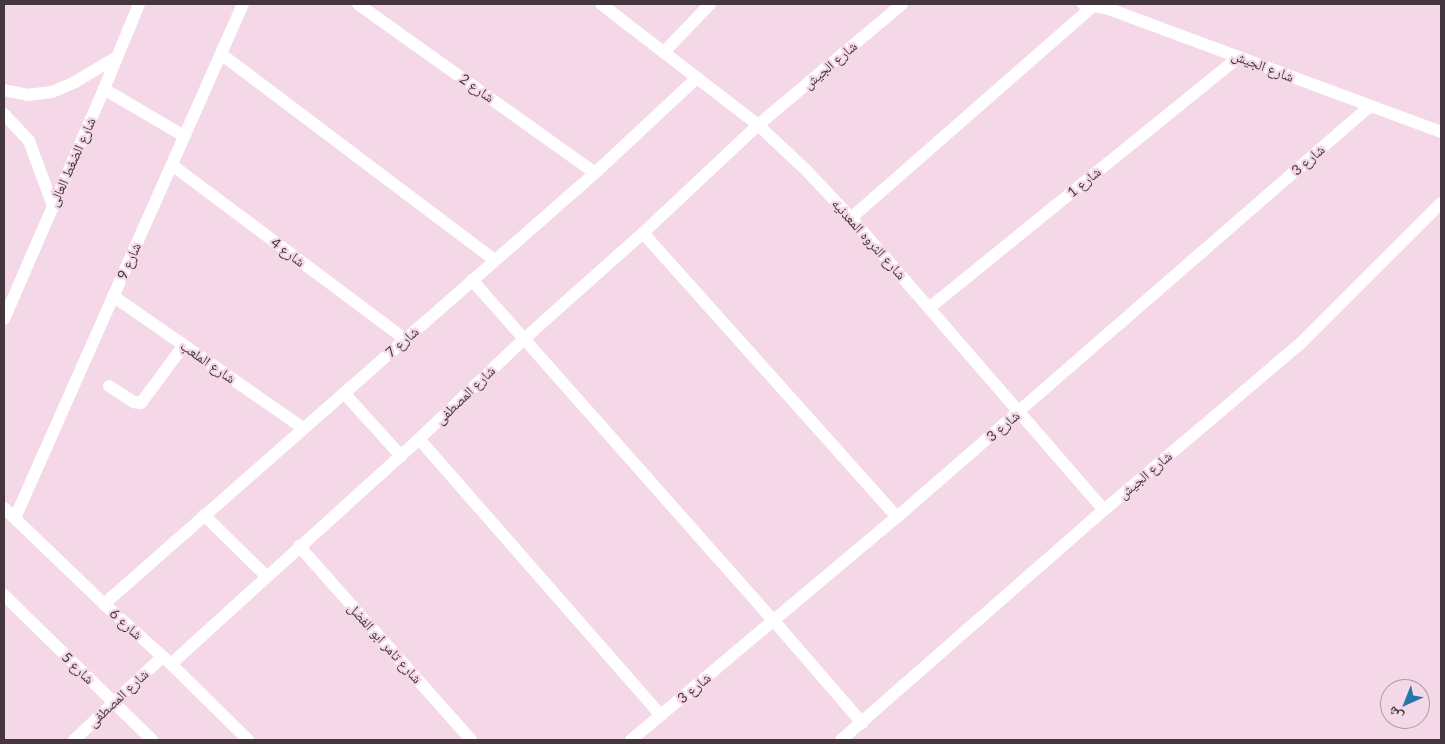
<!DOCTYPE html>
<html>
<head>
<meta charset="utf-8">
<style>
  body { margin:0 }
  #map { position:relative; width:1445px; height:744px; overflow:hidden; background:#f5d8e7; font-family:Lato,"Noto Naskh Arabic",sans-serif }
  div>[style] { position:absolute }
  .minor>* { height:12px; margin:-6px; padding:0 6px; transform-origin:6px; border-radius:6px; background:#fff }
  span { translate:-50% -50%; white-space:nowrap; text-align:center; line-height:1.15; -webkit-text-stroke:4.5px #f5d8e7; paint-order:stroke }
  .street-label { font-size:14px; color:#43373d }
  .frame { position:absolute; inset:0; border:5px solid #43373d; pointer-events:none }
  .north { position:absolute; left:1380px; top:679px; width:50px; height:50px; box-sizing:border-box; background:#f5d8e7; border:1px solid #ae98a3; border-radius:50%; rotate:224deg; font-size:14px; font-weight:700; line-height:20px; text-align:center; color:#43373d }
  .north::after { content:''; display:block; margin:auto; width:18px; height:22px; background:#2977a9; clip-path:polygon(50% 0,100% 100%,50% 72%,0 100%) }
</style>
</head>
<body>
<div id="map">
  <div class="minor">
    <i style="left:358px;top:4px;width:291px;rotate:35.5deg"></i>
    <i style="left:601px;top:4px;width:198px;rotate:37.6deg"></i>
    <i style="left:758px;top:125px;width:66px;rotate:43.2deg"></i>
    <i style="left:806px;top:170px;width:66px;rotate:46.8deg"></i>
    <i style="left:851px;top:218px;width:386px;rotate:49.1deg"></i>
    <i style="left:1083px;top:4px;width:26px;rotate:11deg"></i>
    <i style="left:1109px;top:9px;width:354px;rotate:20.3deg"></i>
    <i style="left:664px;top:52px;width:66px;rotate:-46.2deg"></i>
    <i style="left:221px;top:54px;width:342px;rotate:37deg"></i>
    <i style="left:104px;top:89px;width:93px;rotate:30.4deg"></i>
    <i style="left:4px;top:90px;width:24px;rotate:12deg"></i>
    <i style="left:27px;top:95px;width:25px;rotate:-7deg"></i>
    <i style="left:52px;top:92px;width:25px;rotate:-23deg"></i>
    <i style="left:75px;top:82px;width:49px;rotate:-30.8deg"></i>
    <i style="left:4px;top:114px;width:37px;rotate:47deg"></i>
    <i style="left:29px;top:141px;width:69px;rotate:69.7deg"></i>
    <i style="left:172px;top:165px;width:291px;rotate:36.8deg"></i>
    <i style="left:851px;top:218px;width:323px;rotate:-41.2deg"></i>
    <i style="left:643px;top:233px;width:381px;rotate:48.2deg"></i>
    <i style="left:472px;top:280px;width:456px;rotate:48.5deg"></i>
    <i style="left:774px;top:621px;width:135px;rotate:49.2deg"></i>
    <i style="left:113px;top:296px;width:231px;rotate:34.8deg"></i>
    <i style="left:929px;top:308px;width:399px;rotate:-39deg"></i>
    <i style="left:4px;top:319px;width:251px;rotate:-66.5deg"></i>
    <i style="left:104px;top:89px;width:92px;rotate:-67.6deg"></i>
    <i style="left:109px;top:386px;width:30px;rotate:33deg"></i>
    <i style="left:134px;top:402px;width:7px;rotate:8deg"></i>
    <i style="left:141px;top:403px;width:72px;rotate:-53.4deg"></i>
    <i style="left:344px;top:393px;width:85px;rotate:47.9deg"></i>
    <i style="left:419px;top:439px;width:367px;rotate:48.8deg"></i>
    <i style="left:4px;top:508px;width:139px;rotate:43.8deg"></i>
    <i style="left:104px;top:604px;width:90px;rotate:41.8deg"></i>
    <i style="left:171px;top:664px;width:108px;rotate:44.6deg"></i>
    <i style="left:204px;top:515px;width:87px;rotate:44.5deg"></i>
    <i style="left:15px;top:518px;width:562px;rotate:-66.08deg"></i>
    <i style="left:299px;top:546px;width:259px;rotate:48.4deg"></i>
    <i style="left:4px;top:595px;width:207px;rotate:44.4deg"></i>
    <i style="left:104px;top:604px;width:653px;rotate:-41.28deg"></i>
    <i style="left:595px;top:173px;width:139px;rotate:-43deg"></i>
    <i style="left:171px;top:664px;width:335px;rotate:-42.2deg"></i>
    <i style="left:419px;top:439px;width:145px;rotate:-43.6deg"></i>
    <i style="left:524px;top:339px;width:159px;rotate:-41.7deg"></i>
    <i style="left:643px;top:233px;width:158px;rotate:-43.2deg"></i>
    <i style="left:758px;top:125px;width:188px;rotate:-40deg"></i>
    <i style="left:74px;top:740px;width:121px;rotate:-43.3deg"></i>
    <i style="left:631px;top:740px;width:347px;rotate:-40deg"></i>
    <i style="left:897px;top:517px;width:627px;rotate:-40.99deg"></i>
    <i style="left:841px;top:740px;width:349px;rotate:-41.2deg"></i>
    <i style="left:1104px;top:510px;width:258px;rotate:-40.3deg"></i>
    <i style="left:1301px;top:343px;width:198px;rotate:-45deg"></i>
  </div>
  <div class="street-label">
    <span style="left:830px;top:65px;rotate:-40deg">شارع الجيش</span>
    <span style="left:1263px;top:66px;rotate:21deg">شارع الجيش</span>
    <span style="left:477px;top:88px;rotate:35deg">شارع 2</span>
    <span style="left:1308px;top:160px;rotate:-41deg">شارع 3</span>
    <span style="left:72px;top:162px;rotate:-66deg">شارع الضغط العالى</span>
    <span style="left:1084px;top:182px;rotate:-39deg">شارع 1</span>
    <span style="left:869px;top:239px;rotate:48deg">شارع الثروه المعدنيه</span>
    <span style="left:288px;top:252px;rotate:37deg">شارع 4</span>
    <span style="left:129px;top:261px;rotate:-66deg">شارع 9</span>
    <span style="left:402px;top:342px;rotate:-41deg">شارع 7</span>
    <span style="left:208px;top:362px;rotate:35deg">شارع الملعب</span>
    <span style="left:465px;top:395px;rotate:-44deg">شارع المصطفى</span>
    <span style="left:1003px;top:426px;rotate:-41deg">شارع 3</span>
    <span style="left:1145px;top:475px;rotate:-40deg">شارع الجيش</span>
    <span style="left:126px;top:624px;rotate:42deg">شارع 6</span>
    <span style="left:385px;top:643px;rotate:48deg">شارع تامر ابو الفضل</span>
    <span style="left:78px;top:668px;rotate:44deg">شارع 5</span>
    <span style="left:694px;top:688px;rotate:-40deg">شارع 3</span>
    <span style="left:118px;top:698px;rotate:-43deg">شارع المصطفى</span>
  </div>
  <div class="frame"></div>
  <div class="north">ش</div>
</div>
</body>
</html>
